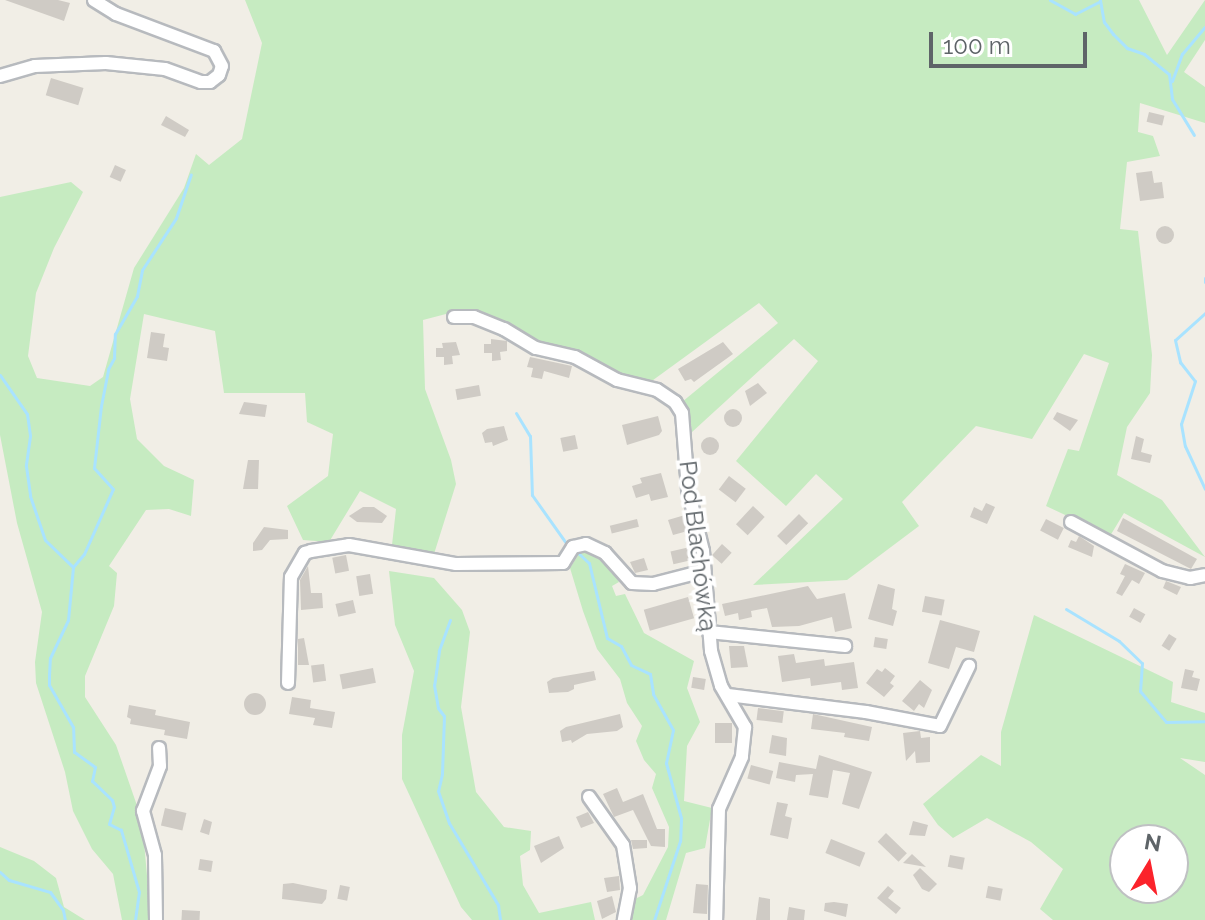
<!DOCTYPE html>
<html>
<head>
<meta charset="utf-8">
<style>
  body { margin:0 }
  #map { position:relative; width:1205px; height:920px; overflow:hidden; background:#f1eee6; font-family:Raleway,sans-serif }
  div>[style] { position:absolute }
  .green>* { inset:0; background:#c6ebc1 }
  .stream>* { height:3px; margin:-1.5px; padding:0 1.5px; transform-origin:1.5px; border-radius:1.5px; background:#a9e3ff }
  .building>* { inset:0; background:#cfcbc5; transform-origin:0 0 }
  .round { border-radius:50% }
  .roads { filter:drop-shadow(2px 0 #b7babe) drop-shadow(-2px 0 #b7babe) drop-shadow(0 2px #b7babe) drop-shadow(0 -2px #b7babe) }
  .street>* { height:12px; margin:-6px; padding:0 6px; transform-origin:6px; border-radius:6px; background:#fff }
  span { translate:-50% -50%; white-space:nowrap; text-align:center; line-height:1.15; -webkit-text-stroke:7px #fff; paint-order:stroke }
  .street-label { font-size:24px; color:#5e6468 }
  .north { position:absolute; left:1109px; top:824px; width:80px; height:80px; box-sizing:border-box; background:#fff; border:2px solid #bfc1c3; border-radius:50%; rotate:10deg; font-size:22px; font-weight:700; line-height:32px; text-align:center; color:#5e6468 }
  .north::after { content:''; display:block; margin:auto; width:28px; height:36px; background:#fb232b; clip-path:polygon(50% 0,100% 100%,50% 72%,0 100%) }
  .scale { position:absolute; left:929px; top:32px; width:158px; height:36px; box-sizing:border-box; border:4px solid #5e6468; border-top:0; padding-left:10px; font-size:24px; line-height:28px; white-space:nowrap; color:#5e6468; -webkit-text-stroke:6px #fff; paint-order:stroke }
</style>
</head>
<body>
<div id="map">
  <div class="green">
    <i style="clip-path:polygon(245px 0,1139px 0,1167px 55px,1205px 0,1205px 40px,1184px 72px,1205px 87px,1205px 123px,1140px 103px,1138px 132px,1153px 136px,1160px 156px,1127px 162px,1120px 229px,1138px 231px,1152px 355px,1150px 393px,1127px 427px,1117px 475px,1162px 500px,1205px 557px,1124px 513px,1110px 536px,1046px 506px,1068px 449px,1079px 451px,1109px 363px,1084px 354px,1032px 439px,976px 426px,902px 502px,919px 526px,847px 580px,753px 585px,843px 499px,816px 474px,786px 506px,736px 461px,818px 361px,794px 339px,692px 432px,690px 417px,682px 402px,778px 323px,759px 303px,649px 383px,623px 377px,584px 354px,542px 343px,491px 316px,465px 309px,423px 320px,425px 389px,451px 460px,456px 484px,434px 554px,392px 545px,396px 509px,360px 491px,329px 542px,303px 540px,287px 506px,328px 476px,333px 434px,307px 422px,305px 393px,224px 393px,215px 331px,144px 314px,130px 399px,137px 439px,164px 466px,194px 480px,191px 516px,169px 509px,146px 510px,109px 566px,117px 573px,114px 606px,85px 676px,85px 697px,116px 745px,142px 820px,151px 920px,122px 920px,113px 874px,92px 849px,73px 811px,65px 772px,36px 683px,35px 662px,42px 612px,17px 523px,0 435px,0 197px,71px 182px,83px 192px,54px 248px,36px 293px,28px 356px,37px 378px,90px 386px,103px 377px,134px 268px,184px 188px,196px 154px,209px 165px,242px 139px,262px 43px)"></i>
    <i style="clip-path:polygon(582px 549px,595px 554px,614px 573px,619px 582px,612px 586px,616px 596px,625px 594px,644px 633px,694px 661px,687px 688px,700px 722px,687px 746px,684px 801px,712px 808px,705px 848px,686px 853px,666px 920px,631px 920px,633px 900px,643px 895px,668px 847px,669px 827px,652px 788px,656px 774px,644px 760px,636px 741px,642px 726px,627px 703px,620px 679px,597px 649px,583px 611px,570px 568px)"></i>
    <i style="clip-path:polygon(389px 571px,434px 578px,462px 610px,470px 632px,461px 707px,476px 792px,504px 827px,531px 831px,530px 850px,520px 856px,523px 885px,539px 913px,591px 902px,595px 920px,472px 920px,461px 907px,402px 779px,402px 735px,414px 671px,395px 625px)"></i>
    <i style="clip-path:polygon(evenodd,1034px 615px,1173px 682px,1171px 702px,1205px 713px,1205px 762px,1180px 758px,1205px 775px,1205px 920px,1053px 920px,1040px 909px,1063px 869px,1031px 842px,987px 818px,953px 838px,938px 825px,923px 804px,981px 755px,1001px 766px,1001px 732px,1034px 615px,1125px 840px,1173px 840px,1173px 888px,1125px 888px,1125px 840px)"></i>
    <i style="clip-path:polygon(0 847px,34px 861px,56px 878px,64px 907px,85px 920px,0 920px)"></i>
  </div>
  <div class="stream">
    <i style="left:1050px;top:0;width:29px;rotate:29deg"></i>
    <i style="left:1075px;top:14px;width:27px;rotate:-27deg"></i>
    <i style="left:1100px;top:0;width:22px;rotate:80deg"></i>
    <i style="left:1104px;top:22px;width:15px;rotate:53deg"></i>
    <i style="left:1113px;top:34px;width:20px;rotate:45deg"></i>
    <i style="left:1127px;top:48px;width:18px;rotate:19deg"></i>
    <i style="left:1144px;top:54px;width:32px;rotate:39deg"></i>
    <i style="left:1169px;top:74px;width:25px;rotate:83deg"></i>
    <i style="left:1172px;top:99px;width:42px;rotate:58.6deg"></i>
    <i style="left:1172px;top:81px;width:29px;rotate:-70deg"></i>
    <i style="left:1182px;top:54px;width:35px;rotate:-50deg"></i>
    <i style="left:1205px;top:278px;width:4px;rotate:90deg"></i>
    <i style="left:1205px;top:313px;width:40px;rotate:138deg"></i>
    <i style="left:1175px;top:340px;width:23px;rotate:77deg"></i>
    <i style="left:1180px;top:362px;width:24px;rotate:52deg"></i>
    <i style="left:1195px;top:381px;width:45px;rotate:108deg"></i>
    <i style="left:1181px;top:424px;width:22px;rotate:80deg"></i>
    <i style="left:1185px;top:446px;width:47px;rotate:65.1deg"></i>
    <i style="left:0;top:375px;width:47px;rotate:55.3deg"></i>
    <i style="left:27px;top:414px;width:22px;rotate:82deg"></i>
    <i style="left:30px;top:436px;width:30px;rotate:98deg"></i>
    <i style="left:26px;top:466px;width:30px;rotate:82deg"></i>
    <i style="left:30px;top:496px;width:46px;rotate:71.2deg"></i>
    <i style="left:45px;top:540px;width:39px;rotate:44deg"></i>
    <i style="left:516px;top:413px;width:27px;rotate:59deg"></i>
    <i style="left:530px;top:436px;width:59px;rotate:88.1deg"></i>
    <i style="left:532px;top:495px;width:59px;rotate:54.7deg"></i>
    <i style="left:576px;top:551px;width:18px;rotate:43deg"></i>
    <i style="left:589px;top:563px;width:77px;rotate:76.5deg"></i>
    <i style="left:607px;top:638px;width:16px;rotate:30deg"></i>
    <i style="left:621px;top:646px;width:21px;rotate:62deg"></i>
    <i style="left:631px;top:665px;width:21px;rotate:25deg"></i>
    <i style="left:650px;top:674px;width:20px;rotate:81deg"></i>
    <i style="left:653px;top:694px;width:41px;rotate:60.9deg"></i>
    <i style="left:673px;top:730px;width:34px;rotate:102deg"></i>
    <i style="left:666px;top:763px;width:57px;rotate:74.7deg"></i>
    <i style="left:681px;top:818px;width:23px;rotate:92deg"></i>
    <i style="left:680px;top:841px;width:83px;rotate:108.2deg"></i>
    <i style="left:1066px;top:609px;width:62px;rotate:31.1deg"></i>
    <i style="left:1119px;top:641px;width:32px;rotate:44deg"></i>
    <i style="left:1142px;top:663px;width:28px;rotate:94deg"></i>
    <i style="left:1140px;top:691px;width:40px;rotate:50deg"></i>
    <i style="left:1166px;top:722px;width:39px;rotate:-1deg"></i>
    <i style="left:450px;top:620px;width:33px;rotate:110deg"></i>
    <i style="left:439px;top:651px;width:34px;rotate:98deg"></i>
    <i style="left:434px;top:685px;width:23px;rotate:80deg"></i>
    <i style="left:438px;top:708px;width:10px;rotate:53deg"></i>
    <i style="left:444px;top:716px;width:58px;rotate:92deg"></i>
    <i style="left:442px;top:774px;width:17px;rotate:103deg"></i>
    <i style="left:438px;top:791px;width:34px;rotate:71deg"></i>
    <i style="left:449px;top:823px;width:96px;rotate:59.1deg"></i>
    <i style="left:498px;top:905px;width:15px;rotate:82deg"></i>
    <i style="left:0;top:872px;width:12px;rotate:42deg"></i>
    <i style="left:9px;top:880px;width:43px;rotate:16.3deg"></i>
    <i style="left:50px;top:892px;width:22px;rotate:54deg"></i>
    <i style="left:63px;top:910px;width:10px;rotate:79deg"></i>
    <i style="left:135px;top:920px;width:28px;rotate:-82deg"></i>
    <i style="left:139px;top:892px;width:65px;rotate:-106.2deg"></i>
    <i style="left:121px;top:830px;width:13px;rotate:-153deg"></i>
    <i style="left:109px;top:824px;width:18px;rotate:-74deg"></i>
    <i style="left:114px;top:807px;width:7px;rotate:-106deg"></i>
    <i style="left:112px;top:800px;width:28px;rotate:-136deg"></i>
    <i style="left:92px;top:781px;width:14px;rotate:-78deg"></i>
    <i style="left:95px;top:767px;width:26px;rotate:-144deg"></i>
    <i style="left:74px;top:752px;width:25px;rotate:-92deg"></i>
    <i style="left:73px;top:727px;width:48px;rotate:-119.7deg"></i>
    <i style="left:49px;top:685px;width:10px;rotate:-90deg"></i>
    <i style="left:49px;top:675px;width:17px;rotate:-87deg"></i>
    <i style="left:50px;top:658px;width:42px;rotate:-64.7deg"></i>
    <i style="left:68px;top:620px;width:53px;rotate:-84.6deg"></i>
    <i style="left:73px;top:567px;width:17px;rotate:-50deg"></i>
    <i style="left:84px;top:554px;width:71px;rotate:-66deg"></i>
    <i style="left:113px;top:489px;width:28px;rotate:-132deg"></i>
    <i style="left:94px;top:468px;width:62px;rotate:-83.6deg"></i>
    <i style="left:101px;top:406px;width:38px;rotate:-79deg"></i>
    <i style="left:108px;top:369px;width:13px;rotate:-61deg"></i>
    <i style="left:114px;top:358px;width:24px;rotate:-88deg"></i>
    <i style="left:115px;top:334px;width:44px;rotate:-59.9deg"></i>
    <i style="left:137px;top:296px;width:26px;rotate:-79deg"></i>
    <i style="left:142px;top:270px;width:62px;rotate:-56.8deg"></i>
    <i style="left:176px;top:218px;width:46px;rotate:-71.2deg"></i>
  </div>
  <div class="building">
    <i style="clip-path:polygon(5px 0,58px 0,70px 3px,64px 21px)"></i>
    <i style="left:51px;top:78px;width:34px;height:18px;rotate:17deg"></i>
    <i style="left:1149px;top:112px;width:16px;height:10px;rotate:14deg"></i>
    <i style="clip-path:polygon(166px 116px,189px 130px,185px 137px,161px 125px)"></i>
    <i style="left:115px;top:165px;width:12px;height:13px;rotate:24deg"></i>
    <i style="clip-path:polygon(1152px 171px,1154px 183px,1162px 182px,1164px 198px,1140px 201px,1136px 173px)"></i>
    <i class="round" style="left:1156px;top:226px;width:18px;height:18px"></i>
    <i style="clip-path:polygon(151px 332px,165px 334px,163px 347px,169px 348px,167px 361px,147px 358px)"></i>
    <i style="clip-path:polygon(491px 339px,507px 341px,507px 351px,500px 352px,501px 360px,492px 361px,492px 353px,484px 353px,484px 344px,491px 344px)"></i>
    <i style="clip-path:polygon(456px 342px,460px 355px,452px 356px,453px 364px,444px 365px,444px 357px,436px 357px,436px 348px,443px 348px,442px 343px)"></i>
    <i style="clip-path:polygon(723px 342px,733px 354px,694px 382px,691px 379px,685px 381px,678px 369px)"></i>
    <i style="clip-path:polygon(530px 357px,572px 366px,569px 378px,544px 371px,542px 379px,531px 377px,533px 368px,527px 367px)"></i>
    <i style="clip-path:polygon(758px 383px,767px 393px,750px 406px,745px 391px)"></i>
    <i style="left:479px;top:385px;width:11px;height:24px;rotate:80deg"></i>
    <i style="clip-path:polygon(244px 402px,267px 405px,265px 417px,239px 414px)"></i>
    <i class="round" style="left:724px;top:409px;width:18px;height:18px"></i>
    <i style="clip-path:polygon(1057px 412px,1078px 420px,1070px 431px,1053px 419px)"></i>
    <i style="clip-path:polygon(658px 416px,662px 431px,659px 435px,627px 445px,622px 425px)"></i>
    <i style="clip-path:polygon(504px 426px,508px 440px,493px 446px,492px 442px,485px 443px,482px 433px,487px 429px)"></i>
    <i style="left:575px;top:435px;width:14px;height:15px;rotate:78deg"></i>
    <i style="clip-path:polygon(1136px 436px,1144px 439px,1141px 452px,1152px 455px,1150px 463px,1131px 459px)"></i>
    <i class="round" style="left:701px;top:437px;width:18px;height:18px"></i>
    <i style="clip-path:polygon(248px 460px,259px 460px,258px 489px,243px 489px)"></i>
    <i style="clip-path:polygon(661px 473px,668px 497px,651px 501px,649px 494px,636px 498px,632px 486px,642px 483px,640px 478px)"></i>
    <i style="left:729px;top:476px;width:21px;height:17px;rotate:37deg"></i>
    <i style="clip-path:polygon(986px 503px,995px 507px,987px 524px,970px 517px,974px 507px,982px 511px)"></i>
    <i style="left:753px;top:506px;width:16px;height:25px;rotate:43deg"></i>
    <i style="clip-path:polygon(363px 507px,374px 507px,387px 516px,382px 523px,357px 522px,349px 516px)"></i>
    <i style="left:799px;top:514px;width:13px;height:31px;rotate:45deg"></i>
    <i style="clip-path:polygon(685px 515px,685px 516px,691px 538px,684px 532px,673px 535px,668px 520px)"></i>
    <i style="clip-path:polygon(1123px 518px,1197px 559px,1191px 569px,1117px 531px)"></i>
    <i style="left:637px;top:519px;width:8px;height:28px;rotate:76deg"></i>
    <i style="left:1046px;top:519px;width:20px;height:13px;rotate:27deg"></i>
    <i style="clip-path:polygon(264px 527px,288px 530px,288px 539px,270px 540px,262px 550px,253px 551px,253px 543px)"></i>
    <i style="clip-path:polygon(1079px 536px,1094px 546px,1092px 557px,1068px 547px,1071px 540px,1076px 542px)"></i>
    <i style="left:722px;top:544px;width:13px;height:15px;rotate:42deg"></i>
    <i style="left:690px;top:547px;width:13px;height:20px;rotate:77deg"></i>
    <i style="left:346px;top:555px;width:16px;height:14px;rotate:79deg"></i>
    <i style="clip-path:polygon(644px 558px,648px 570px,635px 573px,630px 562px)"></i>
    <i style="clip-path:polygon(1125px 564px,1145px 573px,1139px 584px,1132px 580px,1122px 596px,1116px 593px,1125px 576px,1120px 574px)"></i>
    <i style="clip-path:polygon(308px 566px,311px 593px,322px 593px,323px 608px,301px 610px,300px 580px)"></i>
    <i style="left:370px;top:574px;width:20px;height:14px;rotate:81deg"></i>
    <i style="clip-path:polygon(1166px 581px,1181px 587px,1177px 595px,1163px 588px)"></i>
    <i style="clip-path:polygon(878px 584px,895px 589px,892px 609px,897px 611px,893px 626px,868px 619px)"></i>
    <i style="clip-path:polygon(808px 586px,817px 599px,845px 593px,852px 628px,835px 632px,832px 617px,799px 626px,772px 627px,767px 608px,751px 611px,752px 617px,739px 620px,738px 613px,725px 616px,722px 604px)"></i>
    <i style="left:925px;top:596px;width:20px;height:16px;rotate:11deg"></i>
    <i style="left:688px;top:597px;width:22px;height:46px;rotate:74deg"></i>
    <i style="left:353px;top:600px;width:13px;height:18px;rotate:77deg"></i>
    <i style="left:1134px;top:608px;width:13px;height:10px;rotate:29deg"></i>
    <i style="clip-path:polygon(940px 620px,980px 631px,974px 652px,956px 647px,949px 669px,928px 663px)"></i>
    <i style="left:1169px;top:634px;width:9px;height:14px;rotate:32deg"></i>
    <i style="left:875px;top:637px;width:13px;height:10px;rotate:9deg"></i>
    <i style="clip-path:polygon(304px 638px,309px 665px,298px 665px,298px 639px)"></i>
    <i style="clip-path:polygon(729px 646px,744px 646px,748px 667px,731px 668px)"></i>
    <i style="clip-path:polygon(794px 654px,796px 663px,824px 659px,825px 666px,854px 662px,858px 688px,842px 690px,841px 682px,811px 686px,810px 678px,782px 682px,778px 656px)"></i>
    <i style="left:324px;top:664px;width:17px;height:13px;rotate:83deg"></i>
    <i style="left:373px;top:668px;width:15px;height:34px;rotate:79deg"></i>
    <i style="clip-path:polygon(885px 668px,895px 676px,890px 683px,894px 686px,884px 697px,866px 683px,877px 669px,882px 672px)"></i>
    <i style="clip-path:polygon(1185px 669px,1194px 671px,1192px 677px,1200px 679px,1197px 691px,1181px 688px)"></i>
    <i style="clip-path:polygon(594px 671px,596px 680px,574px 685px,574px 689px,568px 692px,549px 693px,547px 682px,553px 678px)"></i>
    <i style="left:693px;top:677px;width:13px;height:11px;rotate:9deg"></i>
    <i style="clip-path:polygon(920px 680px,932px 690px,924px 708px,919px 704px,914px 711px,902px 701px)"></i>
    <i class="round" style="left:244px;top:693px;width:22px;height:22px"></i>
    <i style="clip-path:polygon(292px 697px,311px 700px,310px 708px,335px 712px,332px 728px,313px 725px,315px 718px,289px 714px)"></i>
    <i style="clip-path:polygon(129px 705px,156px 710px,155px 715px,190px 722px,187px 739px,164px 735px,165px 730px,130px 724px,131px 719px,127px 717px)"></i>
    <i style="left:758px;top:708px;width:26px;height:12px;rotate:7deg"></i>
    <i style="clip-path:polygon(620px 714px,623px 727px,617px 731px,587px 734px,572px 743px,571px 740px,562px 742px,560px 731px,566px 727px)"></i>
    <i style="clip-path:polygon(813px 714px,872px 727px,869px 741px,844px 737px,845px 733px,811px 729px)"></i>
    <i style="left:715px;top:723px;width:17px;height:20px"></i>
    <i style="clip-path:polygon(920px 731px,921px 738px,930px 737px,930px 762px,916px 763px,915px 751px,906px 761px,903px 733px)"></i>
    <i style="clip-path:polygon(772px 735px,787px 738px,786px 756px,769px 753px)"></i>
    <i style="clip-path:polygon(819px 755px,872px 772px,859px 809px,842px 804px,850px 773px,833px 770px,828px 798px,809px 795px,813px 774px,796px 775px,795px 782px,776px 778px,779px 762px,816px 769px)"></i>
    <i style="left:751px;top:765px;width:23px;height:14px;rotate:15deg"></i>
    <i style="clip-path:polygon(617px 788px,623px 802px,643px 794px,657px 829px,665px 829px,665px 847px,651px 846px,633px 810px,614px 817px,603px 794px)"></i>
    <i style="clip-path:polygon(777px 802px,788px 804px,785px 816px,792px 818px,788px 839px,770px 835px)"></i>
    <i style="left:165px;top:808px;width:22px;height:18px;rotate:13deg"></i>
    <i style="clip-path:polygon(588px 812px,594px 823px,581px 828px,576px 817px)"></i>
    <i style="clip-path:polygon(204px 819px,212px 822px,209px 835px,200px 832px)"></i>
    <i style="clip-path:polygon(913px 821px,928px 825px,925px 836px,909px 835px)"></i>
    <i style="left:886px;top:833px;width:29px;height:12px;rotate:44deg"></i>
    <i style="clip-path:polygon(559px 836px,564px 848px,541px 863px,534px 846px)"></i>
    <i style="left:831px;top:839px;width:37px;height:15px;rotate:22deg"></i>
    <i style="clip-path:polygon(631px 840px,647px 840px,647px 848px,633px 849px)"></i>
    <i style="clip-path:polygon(912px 854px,926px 867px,903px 863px)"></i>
    <i style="left:950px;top:855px;width:15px;height:12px;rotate:11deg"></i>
    <i style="left:200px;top:859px;width:13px;height:11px;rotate:9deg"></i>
    <i style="clip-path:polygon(920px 868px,937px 884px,929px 892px,922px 889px,913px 875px)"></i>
    <i style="clip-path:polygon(619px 876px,620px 890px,607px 892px,604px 878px)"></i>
    <i style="clip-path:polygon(293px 883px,327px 890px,326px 899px,322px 904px,282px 899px,283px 884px)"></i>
    <i style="clip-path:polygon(696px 884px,708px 885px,707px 914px,693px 913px)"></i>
    <i style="left:340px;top:885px;width:10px;height:14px;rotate:11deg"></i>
    <i style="clip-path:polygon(888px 886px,894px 891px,888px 898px,901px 908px,896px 914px,877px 898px)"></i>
    <i style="left:988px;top:886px;width:15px;height:12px;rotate:11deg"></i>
    <i style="clip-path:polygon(612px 896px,616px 912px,602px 919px,597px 901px)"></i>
    <i style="clip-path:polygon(759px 897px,770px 899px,770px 920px,756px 920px)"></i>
    <i style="clip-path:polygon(834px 902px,848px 904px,846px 917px,824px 911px,825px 903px)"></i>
    <i style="clip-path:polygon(789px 907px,805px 910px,804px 920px,787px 920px)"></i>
    <i style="left:182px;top:910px;width:18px;height:10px;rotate:3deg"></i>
  </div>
  <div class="roads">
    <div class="street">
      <i style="left:0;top:76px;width:36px;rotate:-16deg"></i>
      <i style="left:35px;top:66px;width:71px;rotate:-2.4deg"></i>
      <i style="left:106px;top:63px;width:59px;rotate:5.8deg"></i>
      <i style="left:165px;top:69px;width:38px;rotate:20deg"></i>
      <i style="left:201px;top:82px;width:9px"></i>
      <i style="left:210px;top:82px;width:11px;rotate:-38deg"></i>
      <i style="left:219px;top:75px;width:9px;rotate:-72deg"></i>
      <i style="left:222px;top:66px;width:17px;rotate:-118deg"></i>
      <i style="left:214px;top:51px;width:105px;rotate:-159.3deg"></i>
      <i style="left:116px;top:14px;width:26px;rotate:-148deg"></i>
      <i style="left:454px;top:317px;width:20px"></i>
      <i style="left:474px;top:317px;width:32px;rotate:22deg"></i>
      <i style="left:504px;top:329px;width:37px;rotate:31deg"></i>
      <i style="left:536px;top:348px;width:40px;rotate:13deg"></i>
      <i style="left:575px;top:357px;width:48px;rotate:28.7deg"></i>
      <i style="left:617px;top:380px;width:41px;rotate:14deg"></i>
      <i style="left:657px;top:390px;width:22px;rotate:34deg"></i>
      <i style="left:675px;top:402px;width:13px;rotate:58deg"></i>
      <i style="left:682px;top:413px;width:77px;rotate:85.5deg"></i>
      <i style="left:688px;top:490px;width:63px;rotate:76.2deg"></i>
      <i style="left:703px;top:551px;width:100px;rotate:85.4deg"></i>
      <i style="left:711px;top:651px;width:36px;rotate:74deg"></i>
      <i style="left:721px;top:686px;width:48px;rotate:59.7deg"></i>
      <i style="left:745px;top:727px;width:30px;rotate:96deg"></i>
      <i style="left:742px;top:757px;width:57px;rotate:113.9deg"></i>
      <i style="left:719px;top:809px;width:111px;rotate:91.5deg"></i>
      <i style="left:1071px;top:522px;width:103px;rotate:28.3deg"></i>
      <i style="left:1162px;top:571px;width:29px;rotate:14deg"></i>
      <i style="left:1190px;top:578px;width:15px;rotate:-11deg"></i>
      <i style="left:709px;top:632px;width:137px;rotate:5.9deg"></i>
      <i style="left:288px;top:683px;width:106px;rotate:-88.4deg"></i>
      <i style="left:291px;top:577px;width:28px;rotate:-60deg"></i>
      <i style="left:305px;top:553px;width:6px;rotate:-18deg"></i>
      <i style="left:311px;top:551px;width:38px;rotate:-9deg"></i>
      <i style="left:349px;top:545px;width:109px;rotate:10.1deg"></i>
      <i style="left:456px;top:564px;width:107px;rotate:-0.5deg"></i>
      <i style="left:563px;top:563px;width:19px;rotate:-58deg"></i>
      <i style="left:573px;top:547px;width:13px;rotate:-13deg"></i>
      <i style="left:586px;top:544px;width:21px;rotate:25deg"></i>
      <i style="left:605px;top:553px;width:40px;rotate:48deg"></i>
      <i style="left:632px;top:583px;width:21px;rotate:3deg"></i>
      <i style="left:653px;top:584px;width:53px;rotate:-14.3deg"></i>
      <i style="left:728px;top:695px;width:139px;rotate:7deg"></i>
      <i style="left:866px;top:712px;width:75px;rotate:10.7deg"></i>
      <i style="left:940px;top:726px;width:67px;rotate:-64.2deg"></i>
      <i style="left:589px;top:797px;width:59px;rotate:54.7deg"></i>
      <i style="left:623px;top:845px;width:44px;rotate:80.8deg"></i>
      <i style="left:630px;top:888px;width:33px;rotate:101deg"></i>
      <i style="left:156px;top:920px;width:65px;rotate:-90.9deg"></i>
      <i style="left:155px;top:855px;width:46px;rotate:-105.3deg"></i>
      <i style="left:143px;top:811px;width:48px;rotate:-69.3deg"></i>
      <i style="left:160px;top:766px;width:18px;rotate:-93deg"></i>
    </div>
  </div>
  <div class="street-label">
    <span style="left:698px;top:546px;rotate:83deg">Pod Blachówką</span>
  </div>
  <div class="north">N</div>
  <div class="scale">100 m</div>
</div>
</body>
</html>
